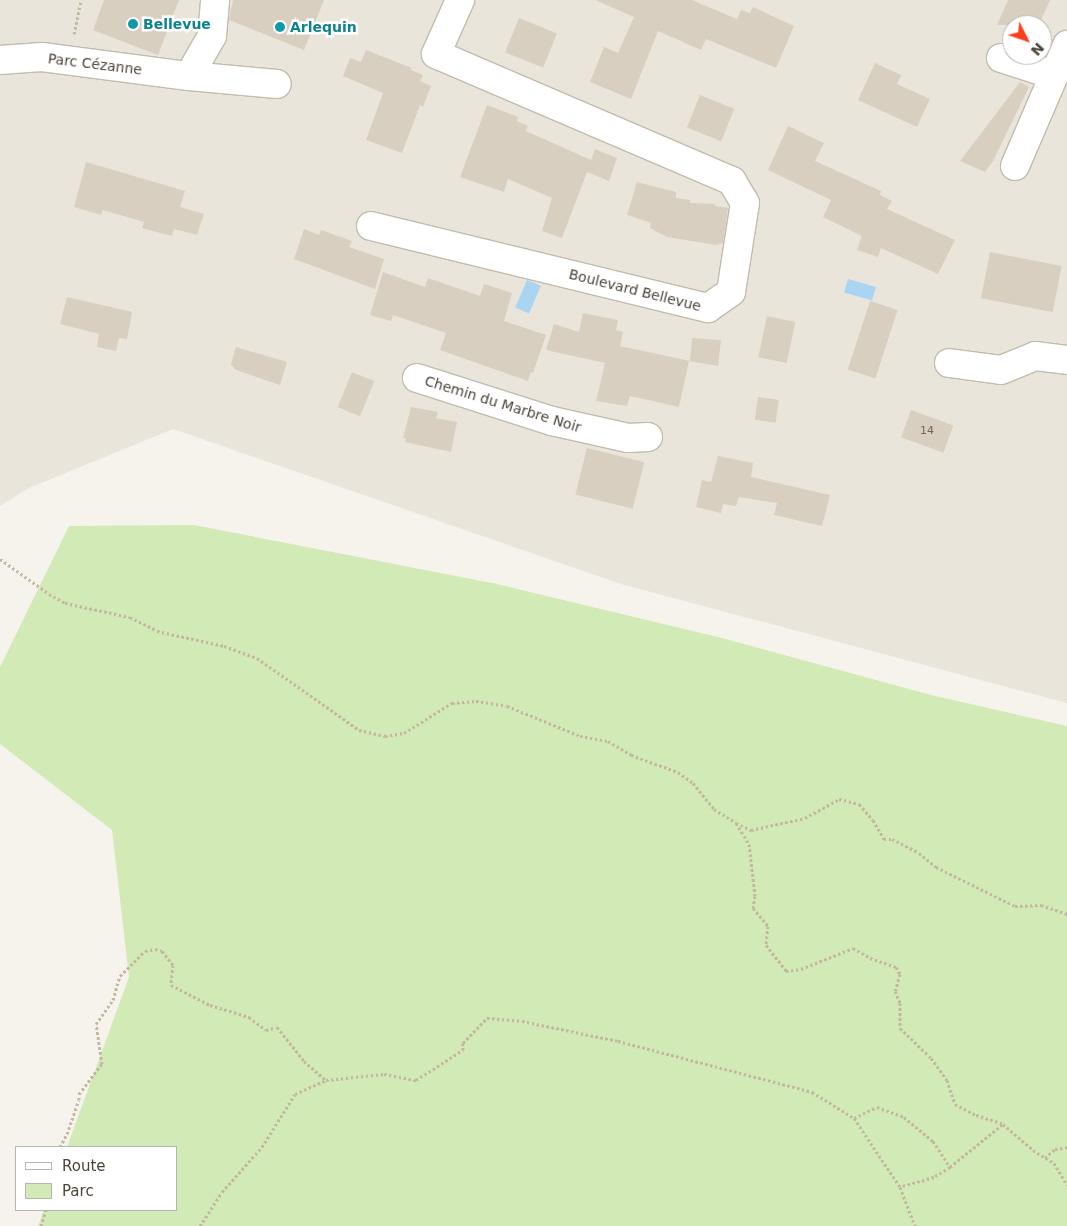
<!DOCTYPE html>
<html>
<head>
<meta charset="utf-8">
<style>
  body { margin:0 }
  #map { position:relative; width:1067px; height:1226px; overflow:hidden; background:#f6f3ec; font-family:"DejaVu Sans",sans-serif }
  div>[style] { position:absolute }
  .residential>* { inset:0; background:#eae5da }
  .green>* { inset:0; background:#d2eab5 }
  .water>* { inset:0; background:#a9d4f2; transform-origin:0 0 }
  .building>* { inset:0; background:#d8cfc1; transform-origin:0 0 }
  .path>* { height:3px; margin-top:-1.5px; transform-origin:0; background:repeating-linear-gradient(90deg,#c4b79f 0 2.5px,transparent 0 5px) }
  .roads { filter:drop-shadow(1px 0 #c2bbae) drop-shadow(-1px 0 #c2bbae) drop-shadow(0 1px #c2bbae) drop-shadow(0 -1px #c2bbae) }
  .minor>* { height:28px; margin:-14px; padding:0 14px; transform-origin:14px; border-radius:14px; background:#fff }
  .dots>* { width:14px; height:14px; translate:-50% -50%; box-sizing:border-box; border:2px solid #fff; border-radius:50% }
  span { translate:-50% -50%; white-space:nowrap; text-align:center; line-height:1.15; -webkit-text-stroke:5px #fff; paint-order:stroke }
  .number-label { font-size:11px; color:#6e675b }
  .number-label span { -webkit-text-stroke-width:0 }
  .culture-label { font-size:14px; color:#0d838f; font-weight:700 }
  .left { translate:0 -50%; text-align:left }
  .street-label { font-size:14px; color:#4b4439 }
  .legend { position:absolute; left:15px; top:1146px; width:162px; height:65px; box-sizing:border-box; background:#fff; border:1px solid #b7b4b0; margin:0; padding:6px 9px; list-style:none; font-size:15px; color:#4b4439 }
  .legend li { display:flex; align-items:center; gap:10px; height:25px }
  .legend b { width:25px; border:1px solid #b7b4b0 }
  .north { position:absolute; left:1002px; top:15px; width:50px; height:50px; box-sizing:border-box; background:#fff; border:1px solid #b7b4b0; border-radius:50%; rotate:131deg; font-size:14px; font-weight:700; line-height:20px; text-align:center; color:#4b4439 }
  .north::after { content:''; display:block; margin:auto; width:18px; height:22px; background:#fc3f1d; clip-path:polygon(50% 0,100% 100%,50% 72%,0 100%) }
</style>
</head>
<body>
<div id="map">
  <div class="residential">
    <i style="clip-path:polygon(evenodd,0 0,1067px 0,1067px 703px,621px 584px,173px 429px,29px 488px,0 506px,0 0,1012px 25px,1042px 25px,1042px 55px,1012px 55px,1012px 25px)"></i>
  </div>
  <div class="green">
    <i style="clip-path:polygon(194px 525px,497px 584px,722px 638px,931px 695px,1067px 726px,1067px 1226px,38px 1226px,44px 1210px,176px 1210px,176px 1147px,67px 1147px,129px 977px,112px 830px,0 744px,0 667px,69px 526px)"></i>
  </div>
  <div class="water">
    <i style="left:848px;top:279px;width:29px;height:14px;rotate:16deg"></i>
    <i style="left:527px;top:280px;width:15px;height:30px;rotate:23deg"></i>
  </div>
  <div class="building">
    <i style="clip-path:polygon(104px 0,179px 0,158px 55px,93px 30px)"></i>
    <i style="clip-path:polygon(233px 0,324px 0,304px 50px,229px 20px)"></i>
    <i style="clip-path:polygon(595px 0,692px 0,737px 19px,741px 10px,750px 13px,753px 7px,794px 26px,776px 68px,706px 39px,701px 50px,658px 31px,631px 99px,590px 82px,604px 47px,618px 53px,634px 17px)"></i>
    <i style="clip-path:polygon(1008px 0,1050px 0,1039px 25px,997px 25px)"></i>
    <i style="left:519px;top:18px;width:41px;height:37px;rotate:22deg"></i>
    <i style="clip-path:polygon(366px 50px,412px 68px,411px 70px,423px 75px,420px 81px,431px 86px,423px 107px,420px 105px,402px 153px,366px 140px,383px 93px,343px 76px,350px 58px,361px 62px)"></i>
    <i style="clip-path:polygon(875px 63px,901px 75px,897px 84px,930px 99px,917px 127px,858px 100px)"></i>
    <i style="clip-path:polygon(1020px 82px,1029px 87px,993px 161px,985px 172px,960px 161px)"></i>
    <i style="left:700px;top:95px;width:37px;height:35px;rotate:22deg"></i>
    <i style="clip-path:polygon(487px 105px,518px 117px,517px 121px,528px 126px,526px 131px,591px 160px,588px 168px,595px 149px,617px 158px,609px 181px,587px 172px,562px 238px,542px 231px,552px 198px,508px 179px,504px 192px,460px 177px)"></i>
    <i style="clip-path:polygon(788px 126px,824px 143px,815px 161px,881px 191px,880px 195px,892px 201px,887px 209px,955px 240px,938px 274px,881px 248px,878px 257px,857px 250px,862px 236px,823px 217px,831px 200px,768px 170px)"></i>
    <i style="clip-path:polygon(86px 162px,185px 191px,180px 207px,204px 214px,197px 235px,174px 229px,172px 236px,142px 228px,144px 222px,103px 210px,101px 215px,74px 207px)"></i>
    <i style="clip-path:polygon(637px 182px,676px 192px,676px 198px,690px 200px,690px 203px,715px 204px,715px 206px,728px 208px,723px 243px,716px 245px,667px 237px,650px 228px,651px 223px,627px 215px)"></i>
    <i style="clip-path:polygon(304px 229px,319px 235px,321px 230px,352px 241px,349px 247px,384px 259px,375px 289px,294px 259px)"></i>
    <i style="left:990px;top:252px;width:73px;height:47px;rotate:11deg"></i>
    <i style="clip-path:polygon(383px 272px,425px 287px,428px 278px,480px 296px,484px 284px,512px 293px,504px 321px,546px 335px,533px 373px,531px 372px,528px 381px,440px 350px,446px 333px,393px 315px,391px 321px,370px 315px)"></i>
    <i style="clip-path:polygon(67px 297px,132px 312px,127px 339px,119px 338px,116px 351px,97px 347px,99px 334px,60px 324px)"></i>
    <i style="left:870px;top:301px;width:29px;height:72px;rotate:18deg"></i>
    <i style="clip-path:polygon(583px 313px,618px 320px,616px 330px,623px 332px,620px 346px,690px 361px,692px 338px,721px 340px,718px 366px,689px 361px,679px 407px,630px 396px,627px 406px,596px 401px,605px 363px,546px 350px,554px 324px,579px 332px)"></i>
    <i style="left:767px;top:316px;width:29px;height:42px;rotate:12deg"></i>
    <i style="clip-path:polygon(236px 347px,287px 362px,280px 385px,236px 370px,231px 364px)"></i>
    <i style="left:352px;top:372px;width:24px;height:38px;rotate:22deg"></i>
    <i style="left:758px;top:397px;width:21px;height:23px;rotate:8deg"></i>
    <i style="clip-path:polygon(411px 407px,438px 412px,436px 418px,457px 422px,451px 452px,405px 442px,406px 438px,403px 438px)"></i>
    <i style="left:911px;top:410px;width:45px;height:29px;rotate:20deg"></i>
    <i style="left:587px;top:448px;width:59px;height:48px;rotate:14deg"></i>
    <i style="clip-path:polygon(718px 456px,753px 463px,751px 477px,830px 495px,822px 526px,774px 515px,777px 503px,739px 497px,736px 506px,723px 504px,721px 513px,696px 507px,702px 480px,711px 482px)"></i>
  </div>
  <div class="path">
    <i style="left:74px;top:34px;width:35px;rotate:-78deg"></i>
    <i style="left:0;top:559px;width:60px;rotate:35.5deg"></i>
    <i style="left:49px;top:594px;width:18px;rotate:29deg"></i>
    <i style="left:65px;top:603px;width:66px;rotate:12.2deg"></i>
    <i style="left:130px;top:617px;width:30px;rotate:27deg"></i>
    <i style="left:157px;top:631px;width:69px;rotate:12.6deg"></i>
    <i style="left:224px;top:646px;width:35px;rotate:20deg"></i>
    <i style="left:257px;top:658px;width:125px;rotate:35.2deg"></i>
    <i style="left:359px;top:730px;width:27px;rotate:13deg"></i>
    <i style="left:385px;top:736px;width:19px;rotate:-9deg"></i>
    <i style="left:404px;top:733px;width:57px;rotate:-32deg"></i>
    <i style="left:452px;top:703px;width:24px;rotate:-5deg"></i>
    <i style="left:476px;top:701px;width:31px;rotate:9deg"></i>
    <i style="left:507px;top:706px;width:79px;rotate:22.3deg"></i>
    <i style="left:580px;top:736px;width:28px;rotate:10deg"></i>
    <i style="left:608px;top:741px;width:27px;rotate:31deg"></i>
    <i style="left:631px;top:755px;width:50px;rotate:19.9deg"></i>
    <i style="left:678px;top:772px;width:19px;rotate:36deg"></i>
    <i style="left:693px;top:783px;width:33px;rotate:51deg"></i>
    <i style="left:714px;top:809px;width:26px;rotate:32deg"></i>
    <i style="left:736px;top:823px;width:17px;rotate:25deg"></i>
    <i style="left:751px;top:830px;width:55px;rotate:-12.5deg"></i>
    <i style="left:805px;top:818px;width:39px;rotate:-29deg"></i>
    <i style="left:839px;top:799px;width:21px;rotate:14deg"></i>
    <i style="left:859px;top:804px;width:21px;rotate:49deg"></i>
    <i style="left:873px;top:820px;width:22px;rotate:60deg"></i>
    <i style="left:884px;top:839px;width:8px"></i>
    <i style="left:892px;top:839px;width:30px;rotate:27deg"></i>
    <i style="left:919px;top:853px;width:22px;rotate:39deg"></i>
    <i style="left:936px;top:867px;width:88px;rotate:26.3deg"></i>
    <i style="left:1015px;top:906px;width:26px;rotate:-2deg"></i>
    <i style="left:1041px;top:905px;width:28px;rotate:19deg"></i>
    <i style="left:736px;top:823px;width:25px;rotate:58deg"></i>
    <i style="left:749px;top:844px;width:52px;rotate:83.4deg"></i>
    <i style="left:755px;top:896px;width:12px;rotate:99deg"></i>
    <i style="left:753px;top:908px;width:23px;rotate:50deg"></i>
    <i style="left:768px;top:926px;width:19px;rotate:96deg"></i>
    <i style="left:766px;top:945px;width:33px;rotate:52deg"></i>
    <i style="left:786px;top:971px;width:15px;rotate:-8deg"></i>
    <i style="left:801px;top:969px;width:56px;rotate:-22deg"></i>
    <i style="left:853px;top:948px;width:20px;rotate:30deg"></i>
    <i style="left:870px;top:958px;width:28px;rotate:19deg"></i>
    <i style="left:896px;top:967px;width:8px;rotate:60deg"></i>
    <i style="left:900px;top:974px;width:18px;rotate:106deg"></i>
    <i style="left:895px;top:991px;width:13px;rotate:67deg"></i>
    <i style="left:900px;top:1003px;width:25px;rotate:90deg"></i>
    <i style="left:900px;top:1028px;width:43px;rotate:44.1deg"></i>
    <i style="left:931px;top:1058px;width:27px;rotate:54deg"></i>
    <i style="left:947px;top:1080px;width:25px;rotate:72deg"></i>
    <i style="left:955px;top:1104px;width:24px;rotate:28deg"></i>
    <i style="left:976px;top:1115px;width:28px;rotate:18deg"></i>
    <i style="left:854px;top:1118px;width:25px;rotate:-26deg"></i>
    <i style="left:877px;top:1107px;width:29px;rotate:20deg"></i>
    <i style="left:904px;top:1117px;width:38px;rotate:40deg"></i>
    <i style="left:933px;top:1141px;width:31px;rotate:57deg"></i>
    <i style="left:950px;top:1167px;width:19px;rotate:148deg"></i>
    <i style="left:934px;top:1177px;width:35px;rotate:164deg"></i>
    <i style="left:900px;top:1187px;width:42px;rotate:69deg"></i>
    <i style="left:60px;top:1147px;width:15px;rotate:-62deg"></i>
    <i style="left:67px;top:1134px;width:36px;rotate:-71deg"></i>
    <i style="left:79px;top:1100px;width:6px;rotate:-90deg"></i>
    <i style="left:79px;top:1094px;width:38px;rotate:-53deg"></i>
    <i style="left:102px;top:1064px;width:40px;rotate:-98.5deg"></i>
    <i style="left:96px;top:1024px;width:29px;rotate:-55deg"></i>
    <i style="left:113px;top:1000px;width:25px;rotate:-74deg"></i>
    <i style="left:120px;top:976px;width:35px;rotate:-45deg"></i>
    <i style="left:145px;top:951px;width:10px;rotate:-11deg"></i>
    <i style="left:155px;top:949px;width:7px;rotate:16deg"></i>
    <i style="left:162px;top:951px;width:18px;rotate:52deg"></i>
    <i style="left:173px;top:965px;width:20px;rotate:96deg"></i>
    <i style="left:171px;top:985px;width:44px;rotate:27.1deg"></i>
    <i style="left:210px;top:1005px;width:41px;rotate:17.1deg"></i>
    <i style="left:249px;top:1017px;width:21px;rotate:37deg"></i>
    <i style="left:266px;top:1030px;width:11px;rotate:-15deg"></i>
    <i style="left:277px;top:1027px;width:43px;rotate:51.5deg"></i>
    <i style="left:304px;top:1061px;width:29px;rotate:41deg"></i>
    <i style="left:1045px;top:1158px;width:13px;rotate:-42deg"></i>
    <i style="left:1055px;top:1149px;width:12px;rotate:-9deg"></i>
    <i style="left:950px;top:1167px;width:68px;rotate:-39.1deg"></i>
    <i style="left:1003px;top:1124px;width:40px;rotate:41deg"></i>
    <i style="left:1033px;top:1150px;width:25px;rotate:32deg"></i>
    <i style="left:1054px;top:1163px;width:26px;rotate:59deg"></i>
    <i style="left:41px;top:1226px;width:17px;rotate:-73deg"></i>
    <i style="left:200px;top:1226px;width:40px;rotate:-57.1deg"></i>
    <i style="left:222px;top:1192px;width:60px;rotate:-48.4deg"></i>
    <i style="left:262px;top:1147px;width:62px;rotate:-58.1deg"></i>
    <i style="left:295px;top:1094px;width:34px;rotate:-24deg"></i>
    <i style="left:326px;top:1080px;width:58px;rotate:-5.9deg"></i>
    <i style="left:384px;top:1074px;width:33px;rotate:11deg"></i>
    <i style="left:416px;top:1080px;width:56px;rotate:-32.6deg"></i>
    <i style="left:463px;top:1050px;width:7px;rotate:-90deg"></i>
    <i style="left:463px;top:1043px;width:35px;rotate:-46deg"></i>
    <i style="left:487px;top:1018px;width:35px;rotate:5deg"></i>
    <i style="left:522px;top:1021px;width:98px;rotate:11.8deg"></i>
    <i style="left:618px;top:1041px;width:201px;rotate:14.7deg"></i>
    <i style="left:812px;top:1092px;width:49px;rotate:31.8deg"></i>
    <i style="left:854px;top:1118px;width:83px;rotate:56.3deg"></i>
  </div>
  <div class="roads">
    <div class="minor">
      <i style="left:1001px;top:58px;width:56px;rotate:17.8deg"></i>
      <i style="left:0;top:60px;width:42px;rotate:-4.1deg"></i>
      <i style="left:42px;top:57px;width:148px;rotate:7.4deg"></i>
      <i style="left:189px;top:76px;width:46px;rotate:-60.1deg"></i>
      <i style="left:212px;top:36px;width:36px;rotate:-85deg"></i>
      <i style="left:189px;top:76px;width:88px;rotate:5.2deg"></i>
      <i style="left:1015px;top:166px;width:132px;rotate:-66.7deg"></i>
      <i style="left:371px;top:226px;width:347px;rotate:13.7deg"></i>
      <i style="left:708px;top:308px;width:28px;rotate:-35deg"></i>
      <i style="left:731px;top:292px;width:90px;rotate:-81.1deg"></i>
      <i style="left:745px;top:203px;width:26px;rotate:-121deg"></i>
      <i style="left:732px;top:181px;width:322px;rotate:-156.8deg"></i>
      <i style="left:436px;top:54px;width:59px;rotate:-66deg"></i>
      <i style="left:949px;top:363px;width:52px;rotate:7.7deg"></i>
      <i style="left:1001px;top:370px;width:37px;rotate:-22deg"></i>
      <i style="left:1035px;top:356px;width:32px;rotate:7deg"></i>
      <i style="left:417px;top:378px;width:142px;rotate:17.7deg"></i>
      <i style="left:552px;top:421px;width:78px;rotate:12.6deg"></i>
      <i style="left:628px;top:438px;width:20px;rotate:-3deg"></i>
    </div>
  </div>
  <div class="dots">
    <i style="left:133px;top:24px;background:#0f9aa8"></i>
    <i style="left:280px;top:27px;background:#0f9aa8"></i>
  </div>
  <div class="number-label">
    <span style="left:927px;top:431px">14</span>
  </div>
  <div class="culture-label">
    <span class="left" style="left:143px;top:24px">Bellevue</span>
    <span class="left" style="left:290px;top:27px">Arlequin</span>
  </div>
  <div class="street-label">
    <span style="left:95px;top:64px;rotate:7deg">Parc Cézanne</span>
    <span style="left:635px;top:290px;rotate:14deg">Boulevard Bellevue</span>
    <span style="left:503px;top:404px;rotate:17deg">Chemin du Marbre Noir</span>
  </div>
  <ul class="legend">
  <li><b style="height:6px;background:#fff"></b>Route</li>
  <li><b style="height:14px;background:#d2eab5"></b>Parc</li>
  </ul>
  <div class="north">N</div>
</div>
</body>
</html>
